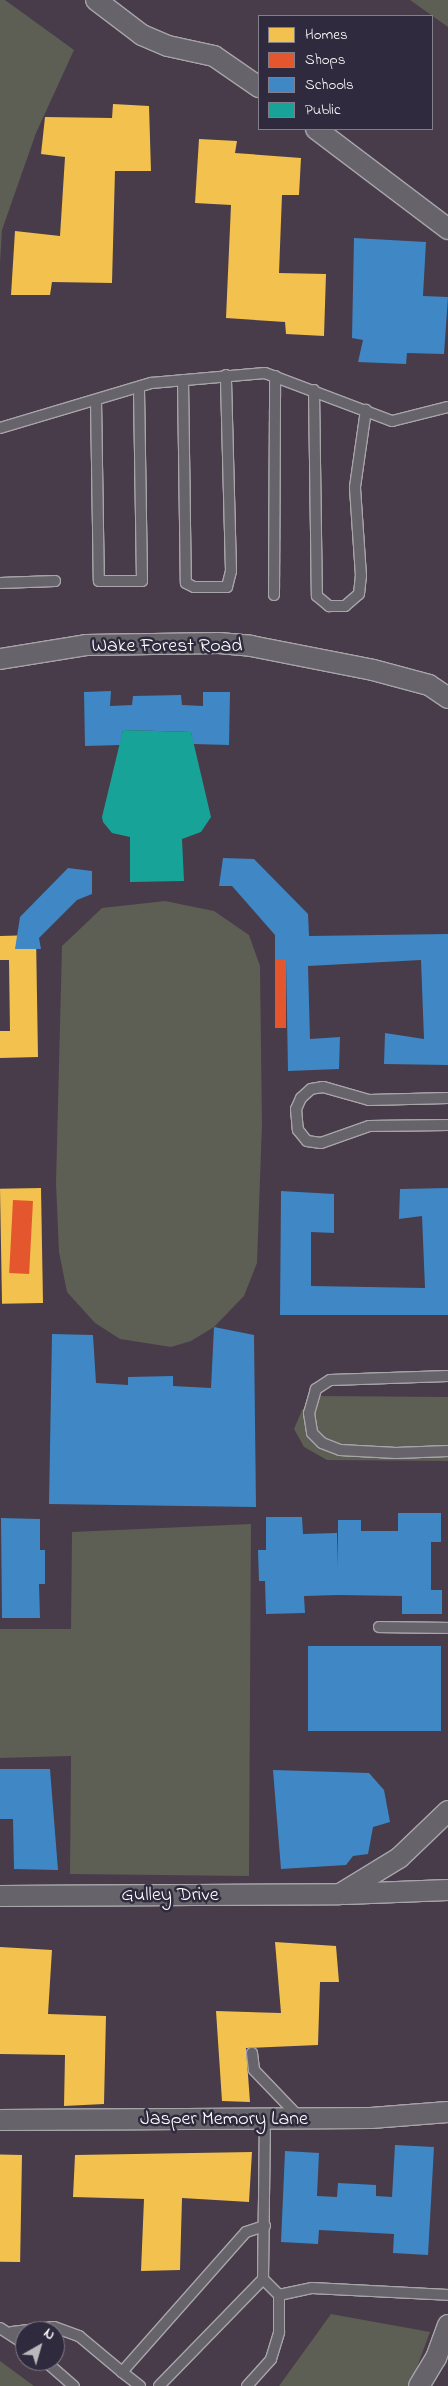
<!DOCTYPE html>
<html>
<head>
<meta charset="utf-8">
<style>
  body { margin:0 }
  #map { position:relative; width:448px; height:2386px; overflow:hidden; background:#3b3640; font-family:"Indie Flower",sans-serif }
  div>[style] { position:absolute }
  .built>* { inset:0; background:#483b4a }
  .green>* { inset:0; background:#5d5e54 }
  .homes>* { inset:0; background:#f2c14e; transform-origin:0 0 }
  .shops>* { inset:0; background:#e4572e; transform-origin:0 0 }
  .schools>* { inset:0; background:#3f88c5; transform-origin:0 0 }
  .public>* { inset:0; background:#17a398 }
  .roads { filter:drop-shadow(1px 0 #a7a5a9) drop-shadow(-1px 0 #a7a5a9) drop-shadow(0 1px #a7a5a9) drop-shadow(0 -1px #a7a5a9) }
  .service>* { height:10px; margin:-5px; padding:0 5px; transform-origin:5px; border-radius:5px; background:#66646a }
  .minor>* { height:20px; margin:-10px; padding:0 10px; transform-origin:10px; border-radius:10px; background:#66646a }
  span { translate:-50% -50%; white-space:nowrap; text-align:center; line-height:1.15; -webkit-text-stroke:5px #2f2a3d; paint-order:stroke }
  .street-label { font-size:20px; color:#fff }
  .legend { position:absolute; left:258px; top:15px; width:175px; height:115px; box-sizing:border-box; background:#2f2a3d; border:1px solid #827f8b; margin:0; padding:6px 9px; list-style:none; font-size:15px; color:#fff }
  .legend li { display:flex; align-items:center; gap:10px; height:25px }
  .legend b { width:25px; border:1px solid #827f8b }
  .north { position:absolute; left:15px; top:2321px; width:50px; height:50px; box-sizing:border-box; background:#2f2a3d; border:1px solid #827f8b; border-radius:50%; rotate:38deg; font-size:14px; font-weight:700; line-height:20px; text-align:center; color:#fff }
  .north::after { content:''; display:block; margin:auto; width:18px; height:22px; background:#bab9bc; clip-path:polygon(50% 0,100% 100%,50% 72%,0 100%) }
</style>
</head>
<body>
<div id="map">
  <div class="built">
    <i style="clip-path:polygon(evenodd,0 0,448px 0,448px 2386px,0 2386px,0 0,259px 16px,432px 16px,432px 129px,259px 129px,259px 16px,0 0,25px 2331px,55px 2331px,55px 2361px,25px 2361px,25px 2331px)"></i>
  </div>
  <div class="green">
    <i style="clip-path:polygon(0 0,5px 0,74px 50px,36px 133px,2px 230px,0 264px)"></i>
    <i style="clip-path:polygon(410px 0,448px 0,448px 27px)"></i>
    <i style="clip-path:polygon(165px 901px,214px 911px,249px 935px,260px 966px,262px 1124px,257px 1263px,244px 1296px,214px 1327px,191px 1341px,171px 1347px,120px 1339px,95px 1323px,67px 1292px,59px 1252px,56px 1183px,62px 946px,102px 908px)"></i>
    <i style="clip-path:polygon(317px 1396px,448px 1397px,448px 1461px,327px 1460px,304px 1447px,294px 1429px,302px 1410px)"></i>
    <i style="clip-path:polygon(251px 1524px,249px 1876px,70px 1874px,71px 1756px,0 1758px,0 1629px,71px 1629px,72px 1532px)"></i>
    <i style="clip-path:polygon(331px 2314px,430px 2332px,410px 2386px,279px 2386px)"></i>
    <i style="clip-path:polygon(0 2361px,34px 2386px,0 2386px)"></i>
  </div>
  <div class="homes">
    <i style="clip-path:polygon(113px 104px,149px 106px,151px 171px,115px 171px,112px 283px,52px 282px,50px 295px,11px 295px,15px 231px,60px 236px,65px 157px,41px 154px,45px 117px,112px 118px)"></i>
    <i style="clip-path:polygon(199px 139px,237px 141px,235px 153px,301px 158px,299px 195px,282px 195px,279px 273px,326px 274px,324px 336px,286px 334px,285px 322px,226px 318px,231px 205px,195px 203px)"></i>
    <i style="clip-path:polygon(36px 935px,38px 1057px,0 1058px,0 1031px,10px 1031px,9px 960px,0 960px,0 936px)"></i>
    <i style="left:41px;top:1188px;width:115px;height:41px;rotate:89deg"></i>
    <i style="clip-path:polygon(275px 1942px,336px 1946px,339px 1982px,320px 1982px,318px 2045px,246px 2048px,250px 2102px,222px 2101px,216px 2011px,281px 2013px)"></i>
    <i style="clip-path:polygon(0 1947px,52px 1950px,48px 2014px,106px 2016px,104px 2104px,64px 2106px,65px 2055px,0 2054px)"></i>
    <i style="clip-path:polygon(252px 2152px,249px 2202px,182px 2198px,180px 2270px,141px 2271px,144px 2199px,73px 2197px,75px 2155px)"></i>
    <i style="left:22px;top:2155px;width:107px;height:22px;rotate:91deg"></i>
  </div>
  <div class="shops">
    <i style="left:275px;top:960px;width:11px;height:68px"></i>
    <i style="left:13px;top:1200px;width:20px;height:73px;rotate:3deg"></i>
    <i style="left:23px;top:1519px;width:17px;height:31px"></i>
    <i style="left:24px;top:1584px;width:15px;height:34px"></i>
  </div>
  <div class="schools">
    <i style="clip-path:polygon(354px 238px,426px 242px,423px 296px,448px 297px,444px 354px,407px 353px,406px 364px,358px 362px,363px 340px,352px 338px)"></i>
    <i style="clip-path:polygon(111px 691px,110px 706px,132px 705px,133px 696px,181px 695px,182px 705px,203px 706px,203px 692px,230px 692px,229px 745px,193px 744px,191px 732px,123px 730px,120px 745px,85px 746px,84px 692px)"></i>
    <i style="clip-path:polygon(223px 858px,254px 859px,308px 914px,309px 936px,448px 934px,448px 1065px,384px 1064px,385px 1033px,424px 1039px,421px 960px,308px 966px,310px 1039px,340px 1037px,339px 1069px,288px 1071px,286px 960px,275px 960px,275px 935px,232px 886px,219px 886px)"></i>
    <i style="clip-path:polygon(68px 868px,92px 871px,92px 894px,77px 900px,39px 938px,41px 949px,15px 949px,20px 917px)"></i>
    <i style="clip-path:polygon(448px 1188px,448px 1315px,280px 1315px,281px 1191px,334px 1194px,334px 1233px,311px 1232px,311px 1286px,425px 1288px,422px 1216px,399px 1219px,400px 1189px)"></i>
    <i style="clip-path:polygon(214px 1327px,254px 1335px,256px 1507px,49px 1504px,52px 1334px,93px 1335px,96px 1383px,128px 1385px,128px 1377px,173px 1376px,173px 1386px,211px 1388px)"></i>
    <i style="clip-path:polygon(398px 1513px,441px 1513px,441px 1542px,431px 1542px,431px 1590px,442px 1590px,442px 1614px,402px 1614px,402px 1596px,338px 1595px,304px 1596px,305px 1613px,266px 1614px,265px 1581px,259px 1581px,258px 1550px,266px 1550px,266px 1517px,302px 1517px,303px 1534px,337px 1533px,338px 1567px,338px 1520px,361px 1520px,361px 1531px,398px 1531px)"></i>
    <i style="clip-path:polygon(1px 1518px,40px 1519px,40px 1550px,45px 1550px,45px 1584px,39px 1584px,40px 1618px,2px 1618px)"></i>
    <i style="left:308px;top:1646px;width:133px;height:85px"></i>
    <i style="clip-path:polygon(0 1769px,50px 1769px,58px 1870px,14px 1869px,13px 1819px,0 1819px)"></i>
    <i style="clip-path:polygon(273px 1770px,369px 1773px,384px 1790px,390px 1822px,373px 1827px,368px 1854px,353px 1856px,346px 1865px,281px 1869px)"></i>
    <i style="clip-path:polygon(395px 2145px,434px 2147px,428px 2255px,393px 2253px,394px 2234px,319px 2230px,318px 2244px,281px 2242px,285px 2151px,319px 2153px,317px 2196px,337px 2197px,338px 2183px,376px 2185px,376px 2196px,392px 2197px)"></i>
  </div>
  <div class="public">
    <i style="clip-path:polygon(123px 730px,191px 732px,211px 817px,201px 832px,182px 839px,184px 881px,130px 882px,130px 837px,112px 833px,103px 822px,102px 817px)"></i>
  </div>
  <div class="roads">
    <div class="service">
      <i style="left:183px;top:380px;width:203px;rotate:89.2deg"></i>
      <i style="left:186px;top:583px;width:9px;rotate:27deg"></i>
      <i style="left:194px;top:587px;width:33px"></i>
      <i style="left:227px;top:587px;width:16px;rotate:-76deg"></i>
      <i style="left:231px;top:571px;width:196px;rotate:-91.5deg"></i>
      <i style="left:314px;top:390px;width:206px;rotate:89.2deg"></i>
      <i style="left:317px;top:596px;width:16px;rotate:40deg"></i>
      <i style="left:329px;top:606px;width:16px"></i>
      <i style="left:345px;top:606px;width:18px;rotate:-41deg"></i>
      <i style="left:359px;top:594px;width:18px;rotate:-84deg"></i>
      <i style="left:361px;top:576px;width:89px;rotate:-93.9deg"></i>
      <i style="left:355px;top:487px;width:78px;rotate:-81.9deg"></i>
      <i style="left:96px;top:400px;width:181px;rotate:89.1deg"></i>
      <i style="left:99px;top:581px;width:43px"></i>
      <i style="left:142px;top:581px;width:194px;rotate:-90.9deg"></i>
      <i style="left:0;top:428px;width:158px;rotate:-16.6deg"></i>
      <i style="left:151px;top:383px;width:114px;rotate:-5deg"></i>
      <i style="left:265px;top:373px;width:136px;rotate:20.7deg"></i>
      <i style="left:392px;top:421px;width:58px;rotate:-14deg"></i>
      <i style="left:0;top:583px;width:55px;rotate:-2.1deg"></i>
      <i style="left:274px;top:595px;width:219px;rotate:-89.7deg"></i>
      <i style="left:448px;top:1098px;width:79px;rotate:178.5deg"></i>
      <i style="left:369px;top:1100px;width:48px;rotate:-164.2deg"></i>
      <i style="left:323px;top:1087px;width:12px;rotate:171deg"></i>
      <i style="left:311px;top:1089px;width:13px;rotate:138deg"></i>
      <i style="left:301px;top:1098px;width:12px;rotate:114deg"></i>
      <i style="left:296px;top:1109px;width:21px;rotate:85deg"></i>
      <i style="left:298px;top:1130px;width:14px;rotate:51deg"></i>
      <i style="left:307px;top:1141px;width:14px;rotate:8deg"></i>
      <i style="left:321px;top:1143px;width:51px;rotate:-19.5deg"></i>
      <i style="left:369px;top:1126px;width:79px;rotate:-0.7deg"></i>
      <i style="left:448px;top:1376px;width:118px;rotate:178.1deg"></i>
      <i style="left:330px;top:1380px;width:17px;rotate:147deg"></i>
      <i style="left:316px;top:1389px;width:25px;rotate:106deg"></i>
      <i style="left:309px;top:1413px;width:20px;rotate:81deg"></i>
      <i style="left:312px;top:1433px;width:14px;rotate:45deg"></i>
      <i style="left:322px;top:1443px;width:19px;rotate:21deg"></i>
      <i style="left:340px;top:1450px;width:56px;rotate:3.1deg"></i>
      <i style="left:396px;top:1453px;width:52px;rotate:-2.2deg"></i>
      <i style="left:379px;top:1627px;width:69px;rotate:0.8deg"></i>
      <i style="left:252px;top:2053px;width:17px;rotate:83deg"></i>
      <i style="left:254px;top:2070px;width:66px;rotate:46.2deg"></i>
      <i style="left:279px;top:2295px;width:34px;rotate:-12deg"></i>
      <i style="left:312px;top:2288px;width:136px;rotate:2.9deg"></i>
      <i style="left:0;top:2328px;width:30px;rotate:33deg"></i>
      <i style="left:12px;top:2332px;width:42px;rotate:-6.8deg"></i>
      <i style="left:54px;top:2327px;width:27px;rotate:20deg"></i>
      <i style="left:79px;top:2336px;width:56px;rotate:39.9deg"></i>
      <i style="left:122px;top:2372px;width:187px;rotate:-48.5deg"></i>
      <i style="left:246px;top:2232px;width:20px;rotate:-18deg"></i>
      <i style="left:45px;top:2361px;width:38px;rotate:41deg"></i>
      <i style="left:122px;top:2372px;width:23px;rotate:38deg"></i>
      <i style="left:159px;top:2386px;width:149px;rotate:-45.8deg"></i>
      <i style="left:247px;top:2386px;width:36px;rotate:-48deg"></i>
      <i style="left:271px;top:2359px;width:28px;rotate:-73deg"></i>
      <i style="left:279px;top:2332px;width:37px;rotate:-90deg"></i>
      <i style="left:279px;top:2295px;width:23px;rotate:-135deg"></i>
      <i style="left:263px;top:2279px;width:160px;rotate:-89.3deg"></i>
    </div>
    <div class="minor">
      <i style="left:96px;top:0;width:58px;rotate:37.3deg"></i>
      <i style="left:142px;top:35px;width:28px;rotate:23deg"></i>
      <i style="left:168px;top:46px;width:47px;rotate:12.3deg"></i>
      <i style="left:214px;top:56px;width:55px;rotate:34.6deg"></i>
      <i style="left:316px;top:129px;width:166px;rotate:37.1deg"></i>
      <i style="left:0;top:659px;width:87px;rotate:-9.2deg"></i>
      <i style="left:86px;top:645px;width:133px;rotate:-0.9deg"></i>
      <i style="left:219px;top:643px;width:32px;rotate:5deg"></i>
      <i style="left:251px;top:646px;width:124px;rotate:11.1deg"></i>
      <i style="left:373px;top:670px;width:58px;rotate:15deg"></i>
      <i style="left:429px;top:685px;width:23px;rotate:34deg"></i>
      <i style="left:345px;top:1894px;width:103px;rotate:-2.2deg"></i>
      <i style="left:0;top:1896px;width:340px;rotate:-0.3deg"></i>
      <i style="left:340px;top:1894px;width:69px;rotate:-31.4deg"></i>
      <i style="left:399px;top:1858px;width:68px;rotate:-43.8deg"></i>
      <i style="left:0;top:2120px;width:371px;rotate:-0.3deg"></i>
      <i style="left:371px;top:2118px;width:77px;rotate:-4.5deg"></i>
      <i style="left:419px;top:2386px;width:33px;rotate:-59deg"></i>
      <i style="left:436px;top:2358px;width:35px;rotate:-70deg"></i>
    </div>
  </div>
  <div class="street-label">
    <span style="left:167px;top:646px">Wake Forest Road</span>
    <span style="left:170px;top:1895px">Gulley Drive</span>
    <span style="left:224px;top:2119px">Jasper Memory Lane</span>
  </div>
  <ul class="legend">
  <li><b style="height:14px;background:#f2c14e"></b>Homes</li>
  <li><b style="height:14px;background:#e4572e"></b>Shops</li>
  <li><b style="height:14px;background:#3f88c5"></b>Schools</li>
  <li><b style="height:14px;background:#17a398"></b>Public</li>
  </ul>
  <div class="north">N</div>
</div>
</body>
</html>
